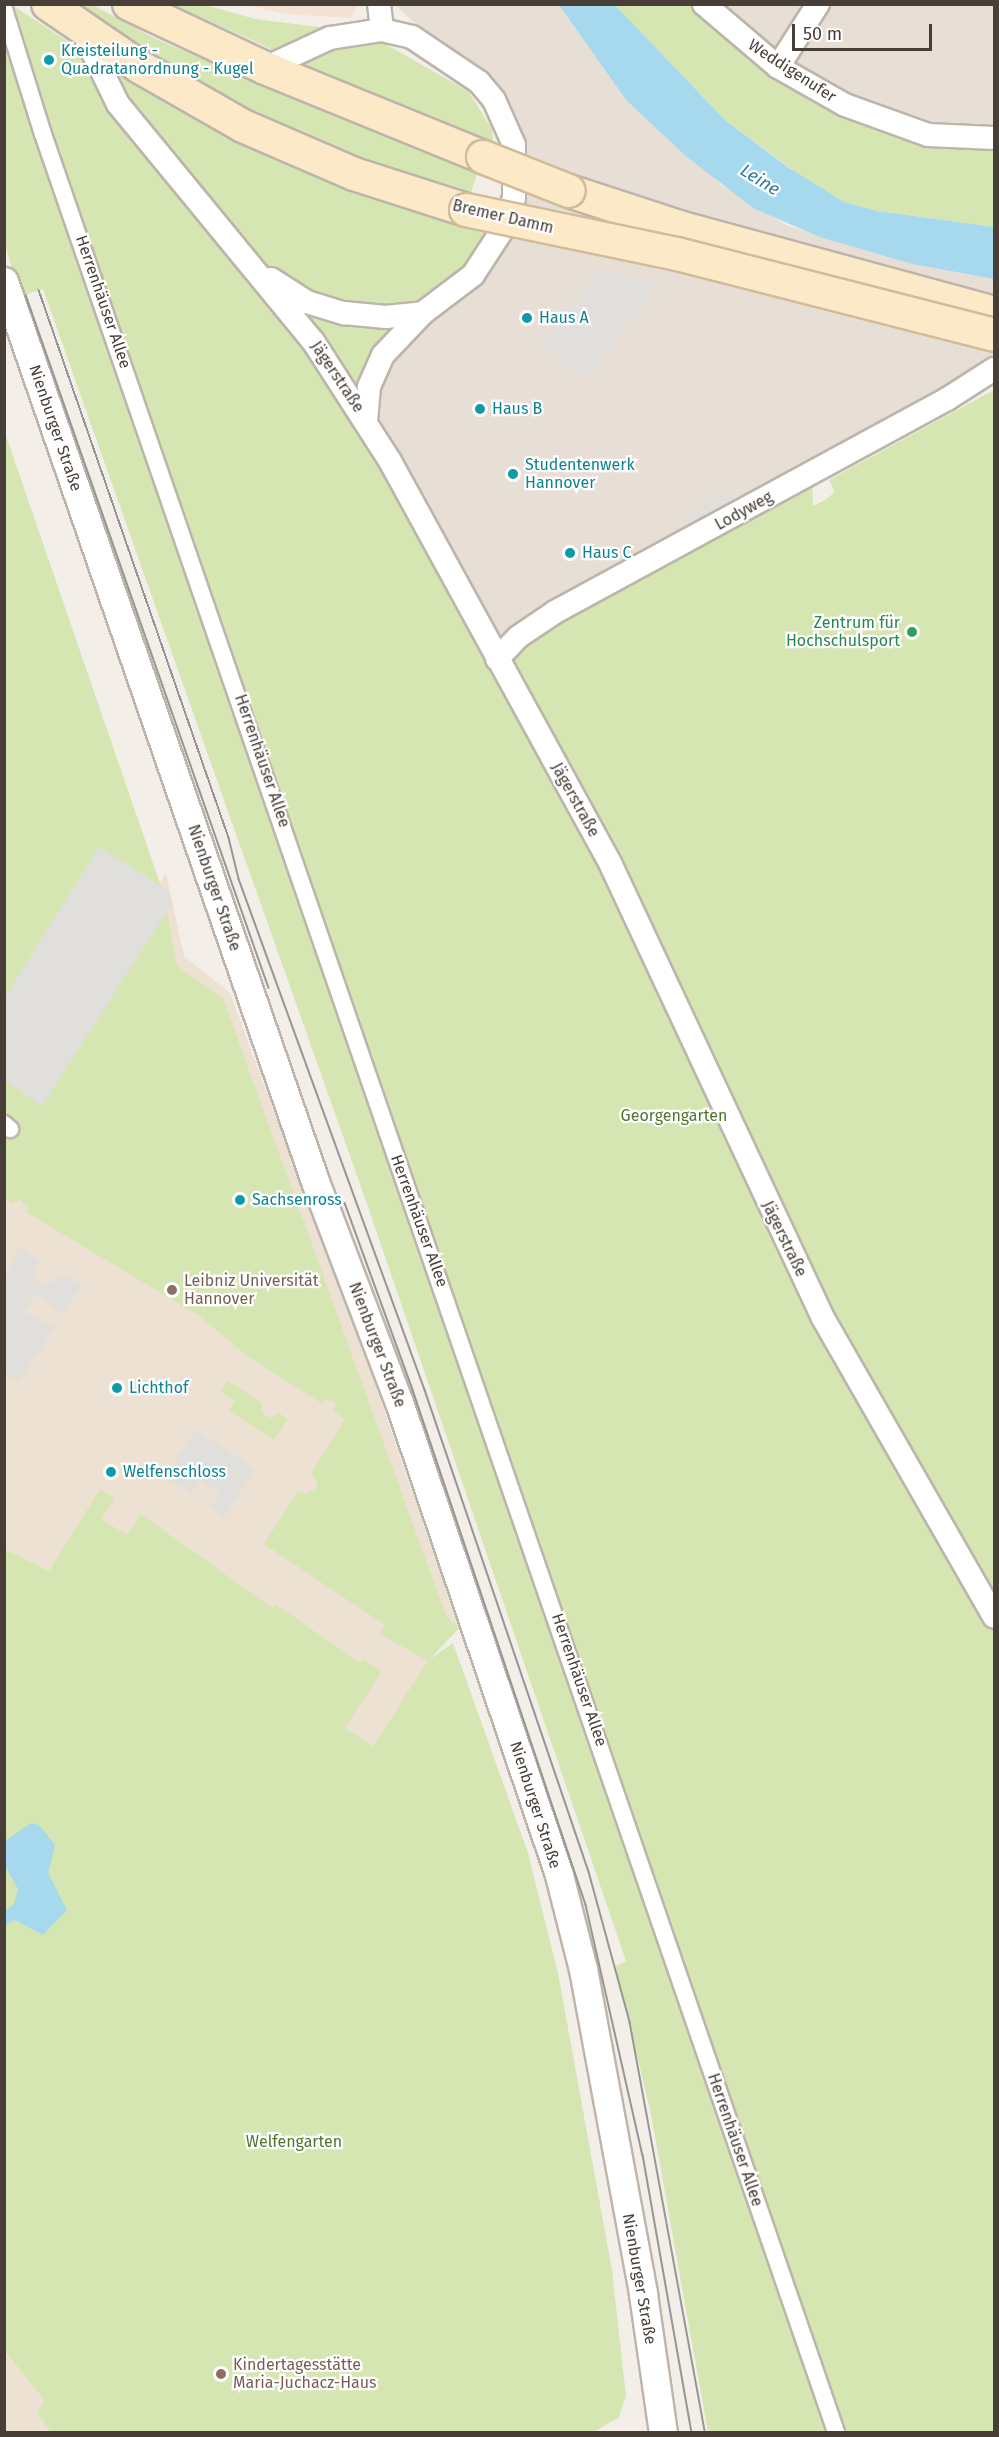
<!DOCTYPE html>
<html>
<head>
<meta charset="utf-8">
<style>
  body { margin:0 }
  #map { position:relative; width:999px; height:2437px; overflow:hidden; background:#f3eee8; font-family:"Fira Sans",sans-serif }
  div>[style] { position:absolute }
  .residential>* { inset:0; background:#e7dfd6 }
  .commercial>* { inset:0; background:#f4e2d4 }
  .education>* { inset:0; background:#ece1d2 }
  .green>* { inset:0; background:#d5e6b2 }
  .parking>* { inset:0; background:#e1dfdc; transform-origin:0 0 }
  .water>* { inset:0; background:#a6d9ed }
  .roads { filter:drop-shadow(2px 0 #beb5aa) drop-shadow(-2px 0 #beb5aa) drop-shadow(0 2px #beb5aa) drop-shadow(0 -2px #beb5aa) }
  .pedestrian>* { height:16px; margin:-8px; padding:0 8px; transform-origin:8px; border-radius:8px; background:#fff }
  .minor>* { height:22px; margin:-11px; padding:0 11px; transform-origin:11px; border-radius:11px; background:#fff }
  .tertiary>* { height:27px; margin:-13.5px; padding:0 13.5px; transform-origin:13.5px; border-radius:13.5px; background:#fff }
  .secondary>* { height:32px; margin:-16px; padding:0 16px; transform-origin:16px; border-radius:16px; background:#fce9c8 }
  .tram>* { height:1.5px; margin:-0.75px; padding:0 0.75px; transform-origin:0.75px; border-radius:0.75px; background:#969696 }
  .bridges { filter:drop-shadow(2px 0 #d1bb99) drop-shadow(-2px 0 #d1bb99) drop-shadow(0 2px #d1bb99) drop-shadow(0 -2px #d1bb99) }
  .secondary-bridge>* { height:32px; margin:-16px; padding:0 16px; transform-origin:16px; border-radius:16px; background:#fce9c8 }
  .dots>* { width:16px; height:16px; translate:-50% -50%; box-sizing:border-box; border:3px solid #fff; border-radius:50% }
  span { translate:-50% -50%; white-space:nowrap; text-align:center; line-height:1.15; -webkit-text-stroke:4.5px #fff; paint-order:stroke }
  .culture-label { font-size:16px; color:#0d838f }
  .left { translate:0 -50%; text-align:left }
  .street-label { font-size:16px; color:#463e37 }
  .leisure-label { font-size:16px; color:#27864d }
  .right { translate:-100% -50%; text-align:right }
  .park-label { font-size:16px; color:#51752c }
  .education-label { font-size:16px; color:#785e54 }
  .water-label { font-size:18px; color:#307d9d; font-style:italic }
  .frame { position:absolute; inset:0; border:6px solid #463e37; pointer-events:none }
  .scale { position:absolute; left:792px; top:24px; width:140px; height:27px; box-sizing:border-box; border:3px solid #463e37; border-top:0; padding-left:8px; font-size:18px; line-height:21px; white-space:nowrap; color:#463e37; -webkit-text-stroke:4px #fff; paint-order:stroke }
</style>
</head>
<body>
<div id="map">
  <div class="residential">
    <i style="clip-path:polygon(395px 5px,559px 5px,626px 100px,723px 186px,786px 225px,912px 264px,994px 279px,994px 351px,988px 363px,497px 659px,366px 421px,369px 387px,473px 275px,521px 164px,513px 112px,484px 71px,418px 26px)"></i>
    <i style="clip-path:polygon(704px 5px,994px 5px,994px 138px,845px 105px)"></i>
  </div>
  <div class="commercial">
    <i style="clip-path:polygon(245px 5px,358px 4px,358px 5px,351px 18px,285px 14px)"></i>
  </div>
  <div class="education">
    <i style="clip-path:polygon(166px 873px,184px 956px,230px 993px,377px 1390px,459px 1628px,432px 1656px,373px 1746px,345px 1728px,381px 1671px,363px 1659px,360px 1663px,276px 1604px,273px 1608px,141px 1514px,127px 1535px,102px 1519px,49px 1571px,5px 1549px,4px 997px,154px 893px)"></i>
    <i style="clip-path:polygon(4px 2352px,46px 2401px,37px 2413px,51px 2432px,5px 2432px)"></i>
  </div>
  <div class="green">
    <i style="clip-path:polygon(4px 5px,12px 5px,75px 46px,237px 137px,501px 232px,403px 331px,366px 421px,497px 658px,812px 472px,813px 506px,825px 500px,835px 492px,829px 480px,994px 390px,994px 2432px,708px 2432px,650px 2109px,615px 1966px,626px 1961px,366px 1201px,43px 289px,22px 296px,10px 262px,4px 239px)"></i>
    <i style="clip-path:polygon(64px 5px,93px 5px,154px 38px,228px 70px,479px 169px,469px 198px,403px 179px,247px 115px)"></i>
    <i style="clip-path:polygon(174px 5px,206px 5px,255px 19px,366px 33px,468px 91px,492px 129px,494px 150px,289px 69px,269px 48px)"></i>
    <i style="clip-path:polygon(615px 5px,704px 5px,845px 105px,994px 138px,994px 227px,877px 211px,844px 202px,817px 188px,725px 120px)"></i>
    <i style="clip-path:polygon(4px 430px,164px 895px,177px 966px,223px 998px,446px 1616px,459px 1628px,430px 1659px,453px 1643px,528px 1853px,558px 1973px,612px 2270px,626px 2396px,619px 2417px,594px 2432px,51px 2432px,37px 2413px,45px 2401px,5px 2352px,5px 1549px,49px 1571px,100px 1489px,114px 1498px,102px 1519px,127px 1535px,141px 1514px,273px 1608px,276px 1604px,360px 1663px,363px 1659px,382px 1671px,345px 1728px,373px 1746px,428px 1661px,380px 1634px,385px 1625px,264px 1544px,298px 1491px,306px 1494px,316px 1489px,317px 1482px,311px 1473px,345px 1419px,334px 1412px,335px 1402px,324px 1399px,321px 1403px,246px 1355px,201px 1317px,26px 1212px,28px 1209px,20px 1200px,12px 1203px,5px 1198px,5px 1138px,10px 1129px,4px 1121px)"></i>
    <i style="clip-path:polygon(228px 1381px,262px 1403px,261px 1412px,270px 1418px,279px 1413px,288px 1419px,274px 1440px,229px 1411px,235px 1401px,221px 1392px)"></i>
  </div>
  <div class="parking">
    <i style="clip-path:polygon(598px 271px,662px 282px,585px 378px,541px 347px)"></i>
    <i style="left:727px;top:490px;width:16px;height:47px;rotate:60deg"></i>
    <i style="clip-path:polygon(99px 847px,170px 892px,171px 905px,42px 1106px,5px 1081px,5px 997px)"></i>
    <i style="clip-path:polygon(19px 1247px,40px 1261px,35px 1270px,36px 1280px,44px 1285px,54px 1282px,60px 1274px,82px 1285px,63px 1314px,36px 1294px,24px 1312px,54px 1328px,19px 1382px,4px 1372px,5px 1279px)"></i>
    <i style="clip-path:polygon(196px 1430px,255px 1469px,224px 1517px,211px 1507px,220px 1493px,201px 1480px,191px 1494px,166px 1477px)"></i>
  </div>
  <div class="water">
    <i style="clip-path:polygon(559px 5px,615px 5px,725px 120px,789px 168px,844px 202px,877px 211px,994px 227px,994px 279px,912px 264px,820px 237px,753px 208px,687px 157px,626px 100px)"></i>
    <i style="clip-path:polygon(31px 1823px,39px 1825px,55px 1845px,48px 1873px,67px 1910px,43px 1935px,15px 1920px,5px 1925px,5px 1911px,14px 1904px,18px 1889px,5px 1866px,5px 1841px)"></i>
  </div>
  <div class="roads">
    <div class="pedestrian">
      <i style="left:4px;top:9px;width:131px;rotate:72.7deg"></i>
      <i style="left:43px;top:134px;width:2431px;rotate:70.96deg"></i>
      <i style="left:4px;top:1124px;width:8px;rotate:40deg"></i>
    </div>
    <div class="minor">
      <i style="left:379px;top:4px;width:26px;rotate:83deg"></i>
      <i style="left:704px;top:4px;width:97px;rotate:40.4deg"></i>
      <i style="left:778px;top:67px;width:77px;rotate:29.6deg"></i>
      <i style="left:845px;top:105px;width:88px;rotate:19.9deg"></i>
      <i style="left:928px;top:135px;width:66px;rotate:2.6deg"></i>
      <i style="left:82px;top:30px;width:82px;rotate:64.1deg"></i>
      <i style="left:118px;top:104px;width:307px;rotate:50.6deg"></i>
      <i style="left:313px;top:341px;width:143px;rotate:57.3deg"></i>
      <i style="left:390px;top:461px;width:460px;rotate:61.3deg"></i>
      <i style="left:611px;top:865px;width:500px;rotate:64.92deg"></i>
      <i style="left:823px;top:1318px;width:344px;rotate:60.2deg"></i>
      <i style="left:778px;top:67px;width:75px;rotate:-57.6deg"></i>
      <i style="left:265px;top:68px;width:72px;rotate:-24.8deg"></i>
      <i style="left:330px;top:38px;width:53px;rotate:-8.7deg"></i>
      <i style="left:382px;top:30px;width:31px;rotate:13deg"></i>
      <i style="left:412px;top:37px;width:81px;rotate:33.9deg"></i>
      <i style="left:479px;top:82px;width:23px;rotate:50deg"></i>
      <i style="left:494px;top:100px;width:49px;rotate:66deg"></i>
      <i style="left:514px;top:145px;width:53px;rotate:90deg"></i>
      <i style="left:514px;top:198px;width:36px;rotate:111deg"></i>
      <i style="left:501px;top:232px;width:51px;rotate:123.1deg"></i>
      <i style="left:473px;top:275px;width:63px;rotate:142.8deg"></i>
      <i style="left:423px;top:313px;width:58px;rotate:133.6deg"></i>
      <i style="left:383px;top:355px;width:35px;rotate:114deg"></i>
      <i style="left:369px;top:387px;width:34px;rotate:95deg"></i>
      <i style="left:271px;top:279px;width:43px;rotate:32.6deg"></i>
      <i style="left:307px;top:302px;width:39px;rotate:17deg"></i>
      <i style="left:344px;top:313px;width:42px;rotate:5.4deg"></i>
      <i style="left:386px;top:317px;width:37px;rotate:-6deg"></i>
      <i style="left:497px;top:659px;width:30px;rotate:-46deg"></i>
      <i style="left:518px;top:637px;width:45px;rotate:-34deg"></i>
      <i style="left:555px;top:612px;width:446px;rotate:-28.5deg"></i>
      <i style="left:947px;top:399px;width:56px;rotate:-32.6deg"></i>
    </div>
    <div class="tertiary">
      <i style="left:4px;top:281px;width:955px;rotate:70.94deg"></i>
      <i style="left:316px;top:1184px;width:233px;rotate:69.2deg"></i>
      <i style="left:399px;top:1402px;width:499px;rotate:71.3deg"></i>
      <i style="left:559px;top:1875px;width:97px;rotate:75.7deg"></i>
      <i style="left:583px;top:1969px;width:330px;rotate:79.5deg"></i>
      <i style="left:643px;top:2294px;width:139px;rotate:81.8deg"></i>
    </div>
    <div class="secondary">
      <i style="left:48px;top:4px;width:112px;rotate:34.4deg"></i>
      <i style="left:140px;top:67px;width:119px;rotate:29.8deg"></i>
      <i style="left:243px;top:126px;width:121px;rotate:23.4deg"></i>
      <i style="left:354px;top:174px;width:118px;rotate:17.8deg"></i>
      <i style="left:129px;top:4px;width:150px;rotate:25.2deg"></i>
      <i style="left:265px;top:68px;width:235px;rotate:22.2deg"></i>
      <i style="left:569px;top:191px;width:119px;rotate:18.1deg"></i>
      <i style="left:682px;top:228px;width:323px;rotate:15.2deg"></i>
    </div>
  </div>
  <div class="tram">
    <i style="left:39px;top:290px;width:580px;rotate:70.88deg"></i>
    <i style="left:229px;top:838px;width:42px;rotate:76.3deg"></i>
    <i style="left:239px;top:879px;width:544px;rotate:70deg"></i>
    <i style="left:425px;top:1390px;width:509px;rotate:71.21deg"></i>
    <i style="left:589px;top:1872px;width:156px;rotate:74.7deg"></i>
    <i style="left:630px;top:2022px;width:417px;rotate:79.6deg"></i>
    <i style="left:26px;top:295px;width:734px;rotate:70.68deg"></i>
    <i style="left:345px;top:1203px;width:199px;rotate:70deg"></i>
    <i style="left:413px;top:1390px;width:543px;rotate:71.43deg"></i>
    <i style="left:586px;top:1905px;width:256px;rotate:77.2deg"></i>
    <i style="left:643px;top:2155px;width:281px;rotate:80deg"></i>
  </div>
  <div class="bridges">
    <div class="secondary-bridge">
      <i style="left:483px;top:157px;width:92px;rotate:21.6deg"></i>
      <i style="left:466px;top:210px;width:216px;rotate:11.8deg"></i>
      <i style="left:677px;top:254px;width:327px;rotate:14.3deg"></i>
    </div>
  </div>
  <div class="dots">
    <i style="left:49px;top:60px;background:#0f9aa8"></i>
    <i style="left:527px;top:318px;background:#0f9aa8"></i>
    <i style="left:480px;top:409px;background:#0f9aa8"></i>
    <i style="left:513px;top:474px;background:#0f9aa8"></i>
    <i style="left:570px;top:553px;background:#0f9aa8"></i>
    <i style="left:912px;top:632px;background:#2e9e5b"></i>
    <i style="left:240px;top:1200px;background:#0f9aa8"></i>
    <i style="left:172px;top:1290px;background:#8d6e63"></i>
    <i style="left:117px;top:1388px;background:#0f9aa8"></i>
    <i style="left:111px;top:1472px;background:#0f9aa8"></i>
    <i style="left:221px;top:2374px;background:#8d6e63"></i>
  </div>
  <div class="culture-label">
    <span class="left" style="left:61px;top:60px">Kreisteilung -<br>Quadratanordnung - Kugel</span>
    <span class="left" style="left:539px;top:318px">Haus A</span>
    <span class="left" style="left:492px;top:409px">Haus B</span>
    <span class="left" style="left:525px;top:474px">Studentenwerk<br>Hannover</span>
    <span class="left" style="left:582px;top:553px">Haus C</span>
    <span class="left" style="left:252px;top:1200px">Sachsenross</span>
    <span class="left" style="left:129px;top:1388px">Lichthof</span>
    <span class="left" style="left:123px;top:1472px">Welfenschloss</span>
  </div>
  <div class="street-label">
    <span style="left:792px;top:71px;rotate:33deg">Weddigenufer</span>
    <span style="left:503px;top:217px;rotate:13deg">Bremer Damm</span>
    <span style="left:103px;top:302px;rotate:71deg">Herrenhäuser Allee</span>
    <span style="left:337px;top:377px;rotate:56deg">Jägerstraße</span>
    <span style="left:55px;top:428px;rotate:71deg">Nienburger Straße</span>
    <span style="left:744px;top:511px;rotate:-29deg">Lodyweg</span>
    <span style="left:262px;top:761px;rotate:71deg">Herrenhäuser Allee</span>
    <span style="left:575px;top:800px;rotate:61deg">Jägerstraße</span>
    <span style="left:214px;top:888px;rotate:71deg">Nienburger Straße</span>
    <span style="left:419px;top:1221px;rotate:70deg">Herrenhäuser Allee</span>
    <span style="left:784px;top:1239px;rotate:64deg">Jägerstraße</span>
    <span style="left:377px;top:1345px;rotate:69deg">Nienburger Straße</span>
    <span style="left:579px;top:1680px;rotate:71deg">Herrenhäuser Allee</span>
    <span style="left:535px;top:1805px;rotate:72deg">Nienburger Straße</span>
    <span style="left:735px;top:2140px;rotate:71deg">Herrenhäuser Allee</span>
    <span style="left:639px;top:2279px;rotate:80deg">Nienburger Straße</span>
  </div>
  <div class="leisure-label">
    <span class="right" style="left:900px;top:632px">Zentrum für<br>Hochschulsport</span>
  </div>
  <div class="park-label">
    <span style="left:674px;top:1116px">Georgengarten</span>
    <span style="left:294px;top:2142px">Welfengarten</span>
  </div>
  <div class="education-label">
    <span class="left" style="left:184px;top:1290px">Leibniz Universität<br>Hannover</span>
    <span class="left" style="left:233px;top:2374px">Kindertagesstätte<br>Maria-Juchacz-Haus</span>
  </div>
  <div class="water-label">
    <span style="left:760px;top:180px;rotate:32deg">Leine</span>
  </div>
  <div class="frame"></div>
  <div class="scale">50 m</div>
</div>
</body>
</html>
